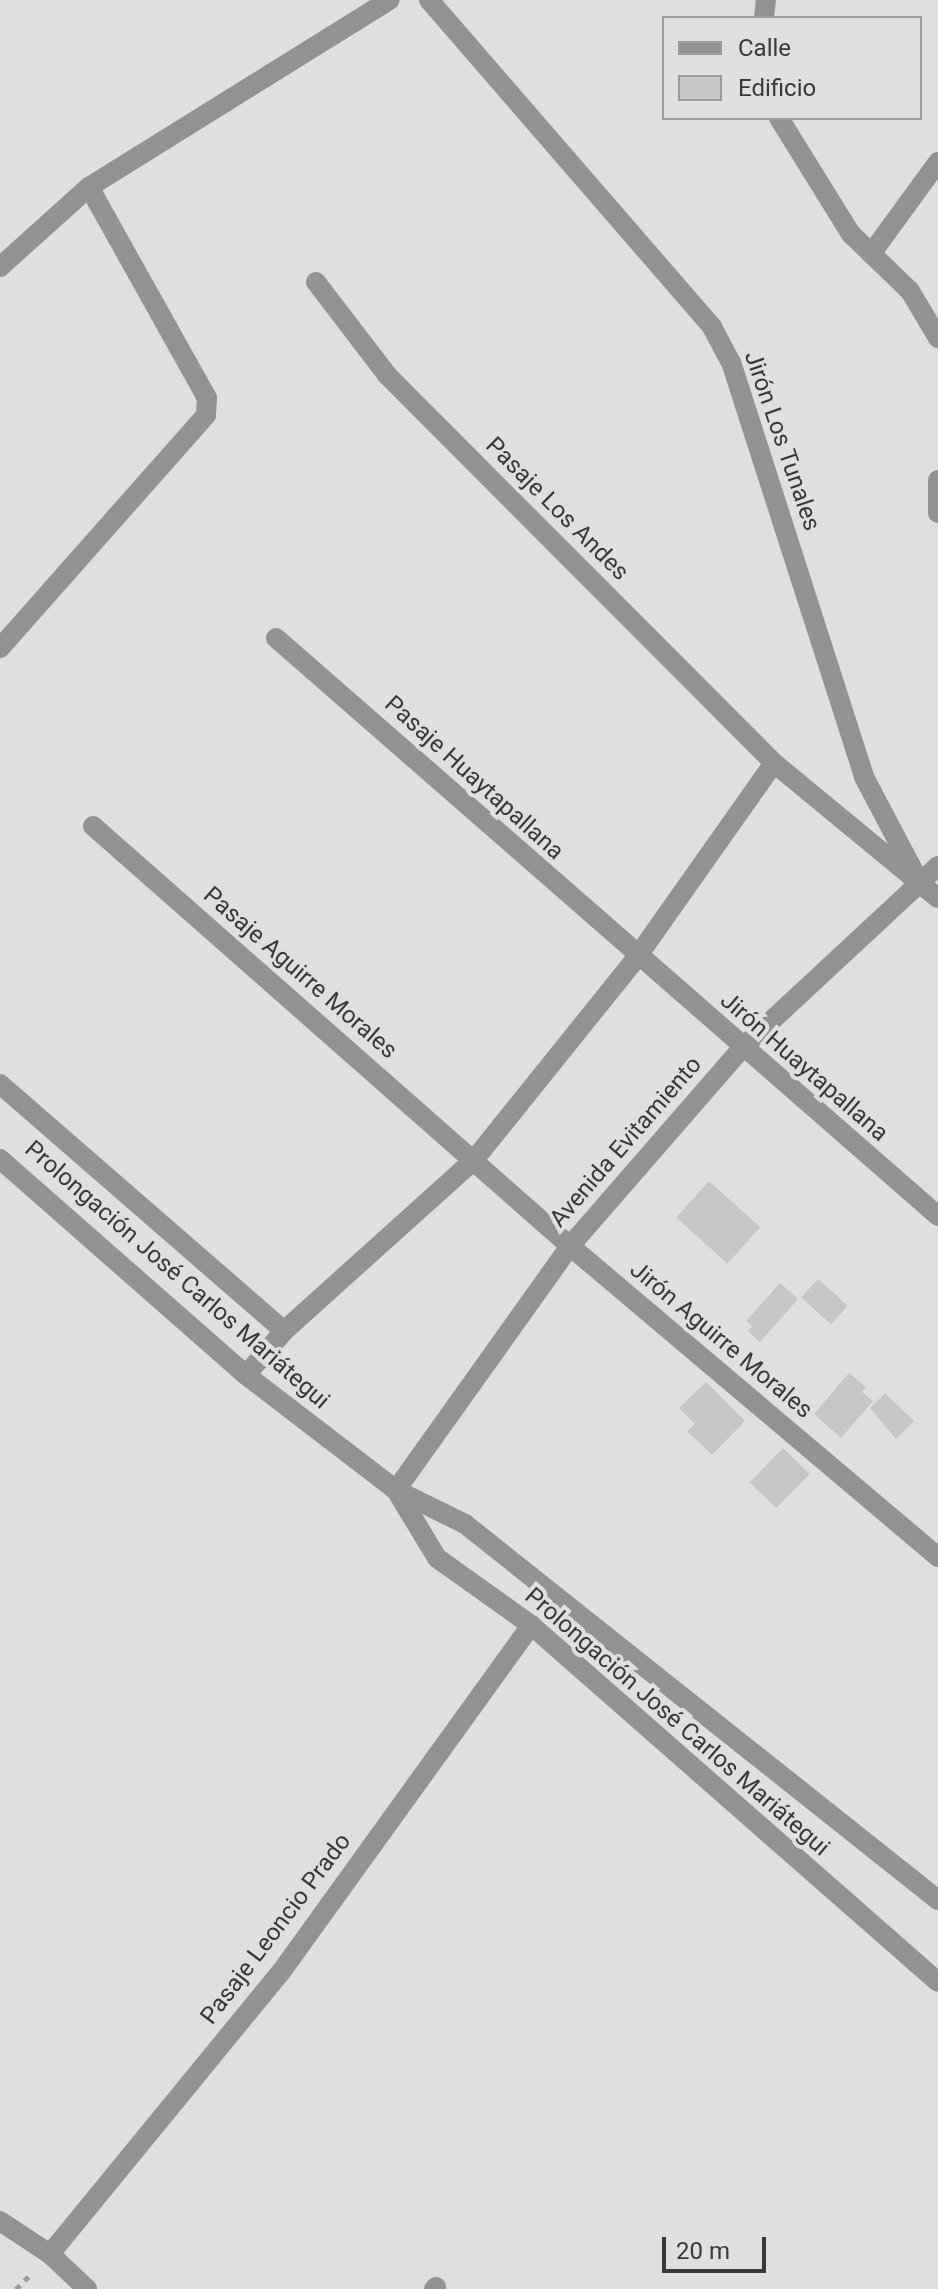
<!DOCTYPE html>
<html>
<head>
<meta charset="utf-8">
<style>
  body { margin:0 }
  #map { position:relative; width:938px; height:2289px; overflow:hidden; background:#dedfe1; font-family:Roboto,sans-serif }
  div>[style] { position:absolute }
  .building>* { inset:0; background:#c4c5c7; transform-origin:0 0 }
  .path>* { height:5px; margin-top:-2.5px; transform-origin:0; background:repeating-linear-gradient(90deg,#999a9b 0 6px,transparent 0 12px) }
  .minor>* { height:20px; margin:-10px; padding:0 10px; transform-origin:10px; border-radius:10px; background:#929291 }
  span { translate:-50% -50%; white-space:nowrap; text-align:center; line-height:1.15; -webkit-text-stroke:8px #dedfe1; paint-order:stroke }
  .street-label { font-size:24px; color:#383839 }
  .legend { position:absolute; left:662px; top:16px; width:260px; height:104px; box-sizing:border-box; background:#dedfe1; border:2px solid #9c9c9e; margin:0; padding:10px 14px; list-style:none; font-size:24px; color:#383839 }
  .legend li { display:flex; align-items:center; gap:16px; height:40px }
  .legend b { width:40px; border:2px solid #9c9c9e }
  .scale { position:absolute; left:662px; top:2237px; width:104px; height:36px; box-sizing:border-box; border:4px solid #383839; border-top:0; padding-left:10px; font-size:24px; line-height:28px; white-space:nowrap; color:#383839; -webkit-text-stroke:6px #dedfe1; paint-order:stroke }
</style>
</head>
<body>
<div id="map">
  <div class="building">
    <i style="left:709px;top:1181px;width:69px;height:49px;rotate:42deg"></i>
    <i style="left:818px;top:1279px;width:40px;height:25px;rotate:42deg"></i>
    <i style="clip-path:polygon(780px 1283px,798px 1299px,760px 1342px,748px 1331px,752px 1326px,746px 1321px)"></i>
    <i style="clip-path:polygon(849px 1373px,866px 1387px,862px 1392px,873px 1401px,841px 1438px,814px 1414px)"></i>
    <i style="clip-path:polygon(706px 1382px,745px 1421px,712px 1455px,687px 1431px,695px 1424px,679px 1408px)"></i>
    <i style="clip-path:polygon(885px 1393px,914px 1421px,896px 1439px,870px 1408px)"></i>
    <i style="left:783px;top:1448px;width:37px;height:48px;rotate:44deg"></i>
  </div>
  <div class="path">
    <i style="left:16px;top:2289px;width:24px;rotate:-45deg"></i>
  </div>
  <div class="minor">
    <i style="left:429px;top:0;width:432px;rotate:49.1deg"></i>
    <i style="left:712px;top:327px;width:40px;rotate:62deg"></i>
    <i style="left:731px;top:362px;width:436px;rotate:72.2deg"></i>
    <i style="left:864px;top:777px;width:122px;rotate:62.2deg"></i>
    <i style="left:764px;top:18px;width:18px;rotate:-84deg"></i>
    <i style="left:779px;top:118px;width:137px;rotate:58.2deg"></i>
    <i style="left:851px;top:234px;width:82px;rotate:44deg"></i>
    <i style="left:910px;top:291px;width:55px;rotate:59.2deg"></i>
    <i style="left:871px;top:254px;width:114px;rotate:-53.9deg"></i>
    <i style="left:0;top:267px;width:120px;rotate:-42deg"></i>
    <i style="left:89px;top:187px;width:354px;rotate:-31.9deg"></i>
    <i style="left:316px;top:282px;width:117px;rotate:52.6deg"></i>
    <i style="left:387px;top:375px;width:548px;rotate:45.07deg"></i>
    <i style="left:774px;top:763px;width:212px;rotate:39.5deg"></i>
    <i style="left:938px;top:480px;width:33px;rotate:90deg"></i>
    <i style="left:276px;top:638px;width:879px;rotate:41.12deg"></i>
    <i style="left:0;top:648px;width:311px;rotate:-48.5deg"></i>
    <i style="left:206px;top:415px;width:17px;rotate:-87deg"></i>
    <i style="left:207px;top:398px;width:242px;rotate:-119.2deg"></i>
    <i style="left:93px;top:826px;width:636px;rotate:41.36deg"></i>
    <i style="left:570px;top:1246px;width:482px;rotate:40.2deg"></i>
    <i style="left:0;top:1084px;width:376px;rotate:41deg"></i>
    <i style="left:0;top:1159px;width:327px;rotate:41.3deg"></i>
    <i style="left:246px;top:1375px;width:189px;rotate:37.5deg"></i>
    <i style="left:396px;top:1490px;width:77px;rotate:26.2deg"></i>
    <i style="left:465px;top:1524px;width:604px;rotate:38.48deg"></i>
    <i style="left:246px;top:1375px;width:58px;rotate:-49.2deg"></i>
    <i style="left:284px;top:1331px;width:256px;rotate:-42deg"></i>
    <i style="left:474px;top:1160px;width:260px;rotate:-51.2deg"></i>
    <i style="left:637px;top:957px;width:237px;rotate:-54.8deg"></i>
    <i style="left:396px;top:1490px;width:300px;rotate:-54.5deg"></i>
    <i style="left:570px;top:1246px;width:261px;rotate:-49deg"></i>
    <i style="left:741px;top:1049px;width:269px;rotate:-42.9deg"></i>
    <i style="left:396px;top:1490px;width:79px;rotate:58.9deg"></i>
    <i style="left:437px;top:1558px;width:115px;rotate:35.5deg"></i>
    <i style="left:531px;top:1625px;width:541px;rotate:41.26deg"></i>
    <i style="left:0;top:2221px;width:60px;rotate:33.4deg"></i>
    <i style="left:50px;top:2254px;width:51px;rotate:43.4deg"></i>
    <i style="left:50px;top:2254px;width:365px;rotate:-50.7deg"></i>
    <i style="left:281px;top:1972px;width:428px;rotate:-54.2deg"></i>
    <i style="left:434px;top:2289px;width:3px;rotate:-45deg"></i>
  </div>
  <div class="street-label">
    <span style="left:782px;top:441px;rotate:71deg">Jirón Los Tunales</span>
    <span style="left:557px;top:509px;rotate:45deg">Pasaje Los Andes</span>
    <span style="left:474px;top:778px;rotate:42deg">Pasaje Huaytapallana</span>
    <span style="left:300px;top:973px;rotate:41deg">Pasaje Aguirre Morales</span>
    <span style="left:804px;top:1067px;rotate:41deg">Jirón Huaytapallana</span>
    <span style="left:626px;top:1142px;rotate:-49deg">Avenida Evitamiento</span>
    <span style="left:177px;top:1275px;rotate:41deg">Prolongación José Carlos Mariátegui</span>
    <span style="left:721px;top:1340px;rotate:40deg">Jirón Aguirre Morales</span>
    <span style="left:677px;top:1722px;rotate:41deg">Prolongación José Carlos Mariátegui</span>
    <span style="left:276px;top:1929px;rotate:-53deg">Pasaje Leoncio Prado</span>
  </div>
  <ul class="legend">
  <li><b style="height:10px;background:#929291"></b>Calle</li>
  <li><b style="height:22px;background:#c4c5c7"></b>Edificio</li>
  </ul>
  <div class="scale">20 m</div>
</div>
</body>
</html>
